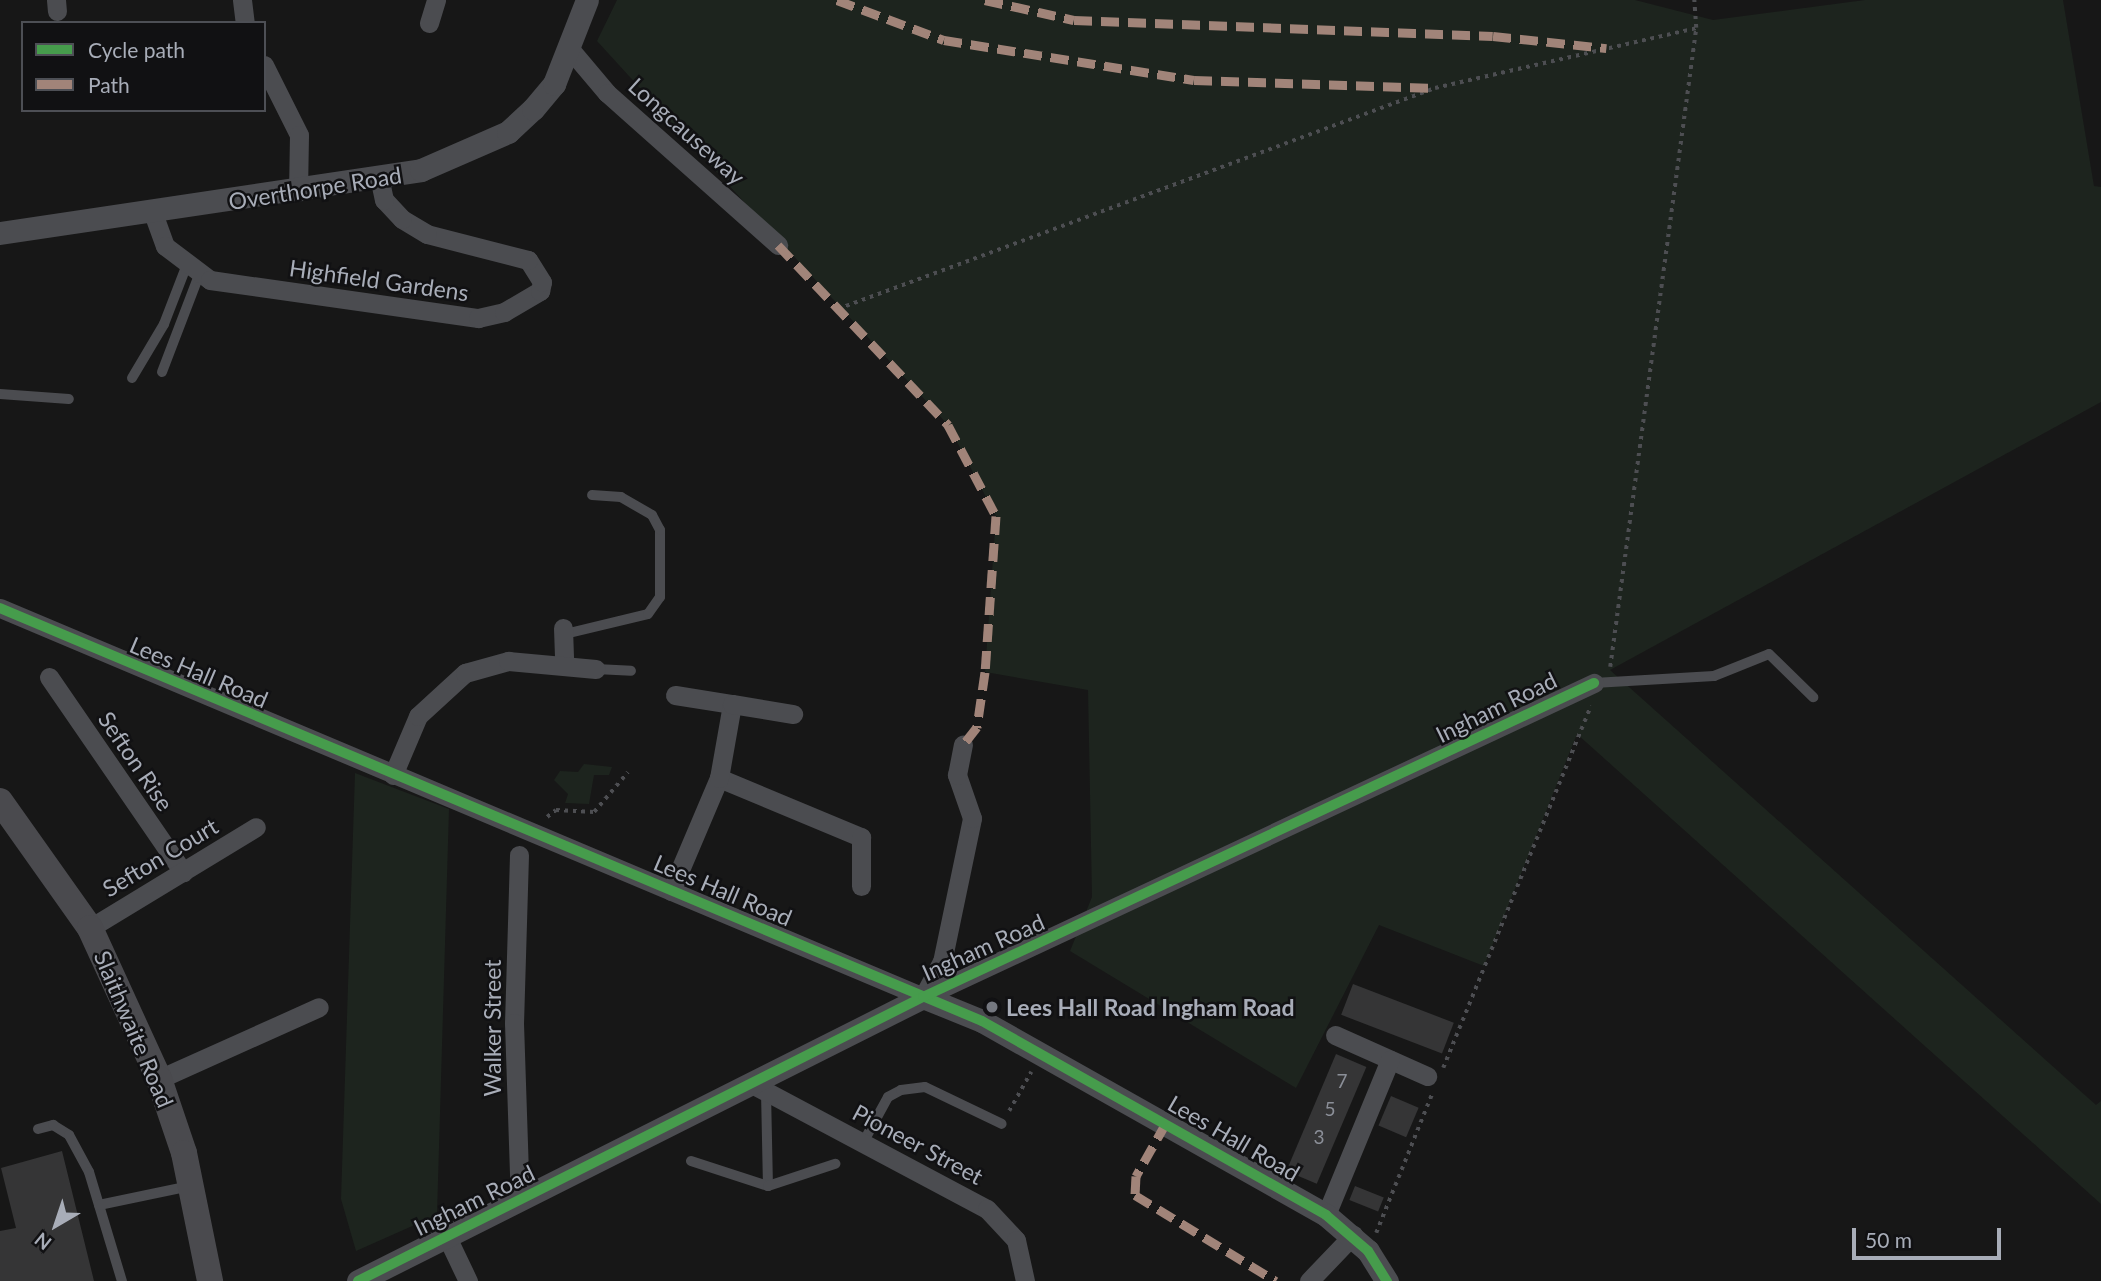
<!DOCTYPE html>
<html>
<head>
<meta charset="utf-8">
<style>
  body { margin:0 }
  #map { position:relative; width:2101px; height:1281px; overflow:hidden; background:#171717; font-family:Lato,sans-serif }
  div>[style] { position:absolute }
  .green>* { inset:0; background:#1d241e }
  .building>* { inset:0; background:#353536; transform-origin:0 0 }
  .path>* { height:3.5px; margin-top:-1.75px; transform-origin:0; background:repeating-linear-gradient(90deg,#4d4e52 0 3.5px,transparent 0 8.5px) }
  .service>* { height:10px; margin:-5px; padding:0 5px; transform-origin:5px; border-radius:5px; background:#4b4c50 }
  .minor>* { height:19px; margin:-9.5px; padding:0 9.5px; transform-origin:9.5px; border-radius:9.5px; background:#4b4c50 }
  .tertiary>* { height:23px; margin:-11.5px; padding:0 11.5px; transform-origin:11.5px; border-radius:11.5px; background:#4b4c50 }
  .secondary>* { height:26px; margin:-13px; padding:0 13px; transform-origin:13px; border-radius:13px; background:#4a4a4e }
  .quiet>* { height:9px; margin-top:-4.5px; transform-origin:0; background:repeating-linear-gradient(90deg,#a18479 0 18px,transparent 0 27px) }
  .cycleway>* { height:10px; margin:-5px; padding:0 5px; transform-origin:5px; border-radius:5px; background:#469c4c }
  .dots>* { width:19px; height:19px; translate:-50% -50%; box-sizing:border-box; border:4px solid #111113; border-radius:50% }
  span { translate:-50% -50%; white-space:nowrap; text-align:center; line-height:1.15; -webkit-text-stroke:5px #111113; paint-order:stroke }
  .number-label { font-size:19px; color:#8b8f98 }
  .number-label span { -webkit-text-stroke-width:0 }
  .street-label { font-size:23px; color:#a8adb8 }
  .poi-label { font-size:23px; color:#a8adb8; font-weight:700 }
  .left { translate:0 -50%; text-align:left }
  .legend { position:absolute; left:21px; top:21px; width:245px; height:91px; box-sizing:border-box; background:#111113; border:2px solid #4d4f55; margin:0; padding:9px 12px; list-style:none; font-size:21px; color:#a8adb8 }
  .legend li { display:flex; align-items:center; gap:14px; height:35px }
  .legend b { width:35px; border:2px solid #4d4f55 }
  .north { position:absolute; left:21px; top:1190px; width:70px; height:70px; -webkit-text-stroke:5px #111113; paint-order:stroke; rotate:219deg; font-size:19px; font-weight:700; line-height:28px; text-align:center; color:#a8adb8 }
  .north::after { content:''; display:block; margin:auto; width:24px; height:32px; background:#a8adb8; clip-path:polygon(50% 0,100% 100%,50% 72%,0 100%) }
  .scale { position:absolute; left:1852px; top:1228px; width:149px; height:32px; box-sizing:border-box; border:4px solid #a8adb8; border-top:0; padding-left:9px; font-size:21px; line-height:24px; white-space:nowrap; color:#a8adb8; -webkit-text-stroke:5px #111113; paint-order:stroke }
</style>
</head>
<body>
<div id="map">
  <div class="green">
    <i style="clip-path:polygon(617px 0,1635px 0,1713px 20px,1865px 0,2063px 0,2094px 186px,2101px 187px,2101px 402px,1610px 670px,2096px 1105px,2101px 1101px,2101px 1204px,1577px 734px,1484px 966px,1379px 925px,1296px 1088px,1070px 951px,1092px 897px,1088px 690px,985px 672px,996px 516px,948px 425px,597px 41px)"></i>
    <i style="clip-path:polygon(584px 764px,612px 767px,609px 775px,594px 775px,589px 804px,565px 803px,568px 794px,554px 780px,560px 771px,578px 772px)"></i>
    <i style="clip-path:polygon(355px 773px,449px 809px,437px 1215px,356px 1251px,341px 1199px)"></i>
  </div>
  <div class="building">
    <i style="left:1353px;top:984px;width:108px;height:33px;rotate:21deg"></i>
    <i style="left:1336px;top:1054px;width:33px;height:127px;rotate:23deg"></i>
    <i style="left:1391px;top:1096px;width:30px;height:32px;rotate:23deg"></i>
    <i style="clip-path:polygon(62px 1151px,94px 1281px,0 1281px,0 1231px,16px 1228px,1px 1168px)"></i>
    <i style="left:1355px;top:1186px;width:31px;height:15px;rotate:22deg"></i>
  </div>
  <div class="path">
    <i style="left:838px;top:309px;width:637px;rotate:-20.31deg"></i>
    <i style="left:1435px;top:88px;width:268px;rotate:-12.9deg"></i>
    <i style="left:1610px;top:667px;width:645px;rotate:-82.33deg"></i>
    <i style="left:1696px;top:28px;width:28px;rotate:-94deg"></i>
    <i style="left:547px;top:817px;width:11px;rotate:-38deg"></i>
    <i style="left:556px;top:810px;width:38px;rotate:3deg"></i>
    <i style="left:594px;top:812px;width:52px;rotate:-49.6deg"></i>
    <i style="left:1443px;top:1068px;width:391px;rotate:-67.8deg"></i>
    <i style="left:1009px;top:1111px;width:45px;rotate:-60.6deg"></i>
    <i style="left:1376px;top:1233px;width:150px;rotate:-68.1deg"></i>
  </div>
  <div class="service">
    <i style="left:162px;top:372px;width:104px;rotate:-69.1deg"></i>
    <i style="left:132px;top:378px;width:63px;rotate:-59.3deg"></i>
    <i style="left:164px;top:324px;width:61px;rotate:-68.9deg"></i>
    <i style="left:0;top:394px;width:69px;rotate:4.1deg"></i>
    <i style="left:565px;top:634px;width:85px;rotate:-13.5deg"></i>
    <i style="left:648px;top:614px;width:21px;rotate:-55deg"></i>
    <i style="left:660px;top:597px;width:67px;rotate:-90deg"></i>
    <i style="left:660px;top:530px;width:17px;rotate:-118deg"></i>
    <i style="left:652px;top:515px;width:36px;rotate:-150deg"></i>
    <i style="left:621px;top:497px;width:29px;rotate:-176deg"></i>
    <i style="left:596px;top:669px;width:35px;rotate:3deg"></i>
    <i style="left:1594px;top:683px;width:120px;rotate:-3.3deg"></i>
    <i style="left:1714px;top:676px;width:59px;rotate:-21.8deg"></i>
    <i style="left:1769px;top:654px;width:62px;rotate:44.3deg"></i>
    <i style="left:766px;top:1092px;width:94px;rotate:88.8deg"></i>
    <i style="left:38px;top:1129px;width:16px;rotate:-15deg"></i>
    <i style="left:53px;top:1125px;width:19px;rotate:32deg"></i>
    <i style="left:69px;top:1135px;width:42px;rotate:61.6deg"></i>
    <i style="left:89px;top:1172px;width:114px;rotate:73.2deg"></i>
    <i style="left:864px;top:1141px;width:50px;rotate:-61.4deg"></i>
    <i style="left:888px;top:1097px;width:15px;rotate:-28deg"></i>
    <i style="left:901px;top:1090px;width:24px;rotate:-7deg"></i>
    <i style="left:925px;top:1087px;width:85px;rotate:25.7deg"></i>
    <i style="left:691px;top:1161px;width:81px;rotate:18deg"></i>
    <i style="left:768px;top:1186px;width:71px;rotate:-18.2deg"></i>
    <i style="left:99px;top:1205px;width:93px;rotate:-11.8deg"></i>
  </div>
  <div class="minor">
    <i style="left:56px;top:0;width:11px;rotate:85deg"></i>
    <i style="left:242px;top:0;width:23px;rotate:83deg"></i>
    <i style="left:429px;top:23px;width:24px;rotate:-73deg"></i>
    <i style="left:569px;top:48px;width:59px;rotate:49.8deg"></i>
    <i style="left:607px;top:93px;width:229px;rotate:41.6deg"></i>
    <i style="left:264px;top:65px;width:78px;rotate:63.4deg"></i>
    <i style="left:299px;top:135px;width:57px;rotate:91deg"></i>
    <i style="left:153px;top:213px;width:35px;rotate:70deg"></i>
    <i style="left:165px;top:246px;width:56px;rotate:37.1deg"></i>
    <i style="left:210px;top:280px;width:271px;rotate:8.1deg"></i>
    <i style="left:478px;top:318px;width:27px;rotate:-13deg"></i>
    <i style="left:504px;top:312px;width:42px;rotate:-30.3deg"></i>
    <i style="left:540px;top:291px;width:9px;rotate:-77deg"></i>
    <i style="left:542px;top:282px;width:26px;rotate:-122deg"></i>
    <i style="left:528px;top:260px;width:104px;rotate:-165.6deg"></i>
    <i style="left:427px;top:234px;width:29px;rotate:-149deg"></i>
    <i style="left:402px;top:219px;width:26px;rotate:-133deg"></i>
    <i style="left:384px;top:200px;width:19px;rotate:-102deg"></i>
    <i style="left:0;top:608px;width:1002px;rotate:22.85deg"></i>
    <i style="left:563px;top:628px;width:34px;rotate:88deg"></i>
    <i style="left:49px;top:677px;width:237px;rotate:55.5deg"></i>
    <i style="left:675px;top:695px;width:58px;rotate:9deg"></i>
    <i style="left:393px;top:775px;width:64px;rotate:-67deg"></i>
    <i style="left:418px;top:716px;width:64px;rotate:-42.5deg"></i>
    <i style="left:465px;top:673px;width:45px;rotate:-15.6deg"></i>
    <i style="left:508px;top:661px;width:88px;rotate:5.2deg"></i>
    <i style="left:719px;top:778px;width:154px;rotate:22.6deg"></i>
    <i style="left:861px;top:837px;width:49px;rotate:90deg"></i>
    <i style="left:519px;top:855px;width:168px;rotate:91.7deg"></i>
    <i style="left:514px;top:1023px;width:178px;rotate:88.1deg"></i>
    <i style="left:671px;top:891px;width:123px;rotate:-67deg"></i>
    <i style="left:719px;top:778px;width:75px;rotate:-80deg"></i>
    <i style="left:732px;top:704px;width:62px;rotate:9.3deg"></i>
    <i style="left:90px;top:928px;width:194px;rotate:-31.3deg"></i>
    <i style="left:923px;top:997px;width:741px;rotate:-25.08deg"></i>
    <i style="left:923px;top:997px;width:40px;rotate:-62deg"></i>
    <i style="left:942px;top:962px;width:147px;rotate:-78.2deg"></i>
    <i style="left:972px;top:818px;width:46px;rotate:-109.2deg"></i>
    <i style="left:957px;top:775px;width:31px;rotate:-79deg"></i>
    <i style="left:1335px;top:1035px;width:101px;rotate:24deg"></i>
    <i style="left:159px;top:1079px;width:175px;rotate:-24.2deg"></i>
    <i style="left:750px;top:1083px;width:268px;rotate:28deg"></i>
    <i style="left:987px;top:1209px;width:42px;rotate:46.9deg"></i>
    <i style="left:1016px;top:1240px;width:42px;rotate:77.6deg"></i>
    <i style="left:1326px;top:1215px;width:168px;rotate:-67.6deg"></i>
    <i style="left:447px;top:1237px;width:49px;rotate:64.5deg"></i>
    <i style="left:1309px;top:1281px;width:64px;rotate:-46.3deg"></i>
  </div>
  <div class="tertiary">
    <i style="left:0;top:233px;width:426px;rotate:-8.5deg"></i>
    <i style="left:421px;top:170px;width:95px;rotate:-23.6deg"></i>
    <i style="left:508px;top:132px;width:34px;rotate:-43deg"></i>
    <i style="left:533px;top:109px;width:33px;rotate:-50deg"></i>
    <i style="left:554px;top:84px;width:90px;rotate:-68.6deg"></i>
    <i style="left:358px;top:1281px;width:632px;rotate:-26.69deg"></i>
    <i style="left:923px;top:997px;width:64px;rotate:22.1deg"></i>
    <i style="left:982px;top:1021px;width:395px;rotate:29.4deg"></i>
    <i style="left:1326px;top:1215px;width:55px;rotate:40.6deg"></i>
    <i style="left:1368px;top:1251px;width:36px;rotate:58deg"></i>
  </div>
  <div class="secondary">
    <i style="left:0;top:801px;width:156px;rotate:54.7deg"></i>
    <i style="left:90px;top:928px;width:166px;rotate:65.4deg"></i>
    <i style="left:159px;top:1079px;width:78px;rotate:71.3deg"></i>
    <i style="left:184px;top:1153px;width:131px;rotate:78.5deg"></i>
  </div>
  <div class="quiet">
    <i style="left:837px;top:0;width:114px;rotate:20.5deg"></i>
    <i style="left:944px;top:40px;width:253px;rotate:9.1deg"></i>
    <i style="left:1194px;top:80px;width:241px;rotate:1.9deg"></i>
    <i style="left:985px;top:0;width:91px;rotate:12.7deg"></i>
    <i style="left:1074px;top:20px;width:419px;rotate:2.2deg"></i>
    <i style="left:1493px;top:36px;width:114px;rotate:6.1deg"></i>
    <i style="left:778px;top:245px;width:248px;rotate:46.6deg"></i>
    <i style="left:948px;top:425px;width:103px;rotate:62.2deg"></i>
    <i style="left:996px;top:516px;width:156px;rotate:94deg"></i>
    <i style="left:985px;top:672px;width:56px;rotate:98.3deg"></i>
    <i style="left:977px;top:727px;width:23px;rotate:128deg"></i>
    <i style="left:1166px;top:1123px;width:61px;rotate:119.5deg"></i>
    <i style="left:1136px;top:1176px;width:19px;rotate:93deg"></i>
    <i style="left:1135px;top:1195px;width:165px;rotate:31.4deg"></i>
  </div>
  <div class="cycleway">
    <i style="left:0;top:608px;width:1065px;rotate:22.81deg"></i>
    <i style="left:982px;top:1021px;width:395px;rotate:29.4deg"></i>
    <i style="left:1326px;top:1215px;width:55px;rotate:40.6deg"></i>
    <i style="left:1368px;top:1251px;width:36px;rotate:58deg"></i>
    <i style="left:358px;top:1281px;width:632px;rotate:-26.69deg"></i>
    <i style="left:923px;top:997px;width:741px;rotate:-25.08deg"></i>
  </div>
  <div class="dots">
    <i style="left:992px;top:1007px;background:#757880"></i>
  </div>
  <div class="number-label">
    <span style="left:1342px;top:1081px">7</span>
    <span style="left:1330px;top:1109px">5</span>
    <span style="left:1319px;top:1137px">3</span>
  </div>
  <div class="street-label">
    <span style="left:687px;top:131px;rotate:42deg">Longcauseway</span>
    <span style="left:315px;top:188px;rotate:-9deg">Overthorpe Road</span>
    <span style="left:379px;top:280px;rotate:8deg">Highfield Gardens</span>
    <span style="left:199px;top:672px;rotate:23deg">Lees Hall Road</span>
    <span style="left:1496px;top:707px;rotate:-26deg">Ingham Road</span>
    <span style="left:136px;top:761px;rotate:56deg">Sefton Rise</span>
    <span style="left:160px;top:857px;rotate:-31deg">Sefton Court</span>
    <span style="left:723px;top:890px;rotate:23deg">Lees Hall Road</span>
    <span style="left:983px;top:947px;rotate:-24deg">Ingham Road</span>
    <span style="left:492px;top:1028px;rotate:-90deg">Walker Street</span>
    <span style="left:134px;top:1029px;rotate:67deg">Slaithwaite Road</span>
    <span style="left:1234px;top:1138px;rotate:30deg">Lees Hall Road</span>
    <span style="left:918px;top:1144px;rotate:28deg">Pioneer Street</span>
    <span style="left:474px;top:1200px;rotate:-26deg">Ingham Road</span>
  </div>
  <div class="poi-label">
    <span class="left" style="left:1006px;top:1007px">Lees Hall Road Ingham Road</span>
  </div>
  <ul class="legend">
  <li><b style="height:9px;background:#469c4c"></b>Cycle path</li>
  <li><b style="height:9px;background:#a18479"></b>Path</li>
  </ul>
  <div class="north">N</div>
  <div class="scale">50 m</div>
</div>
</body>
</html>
